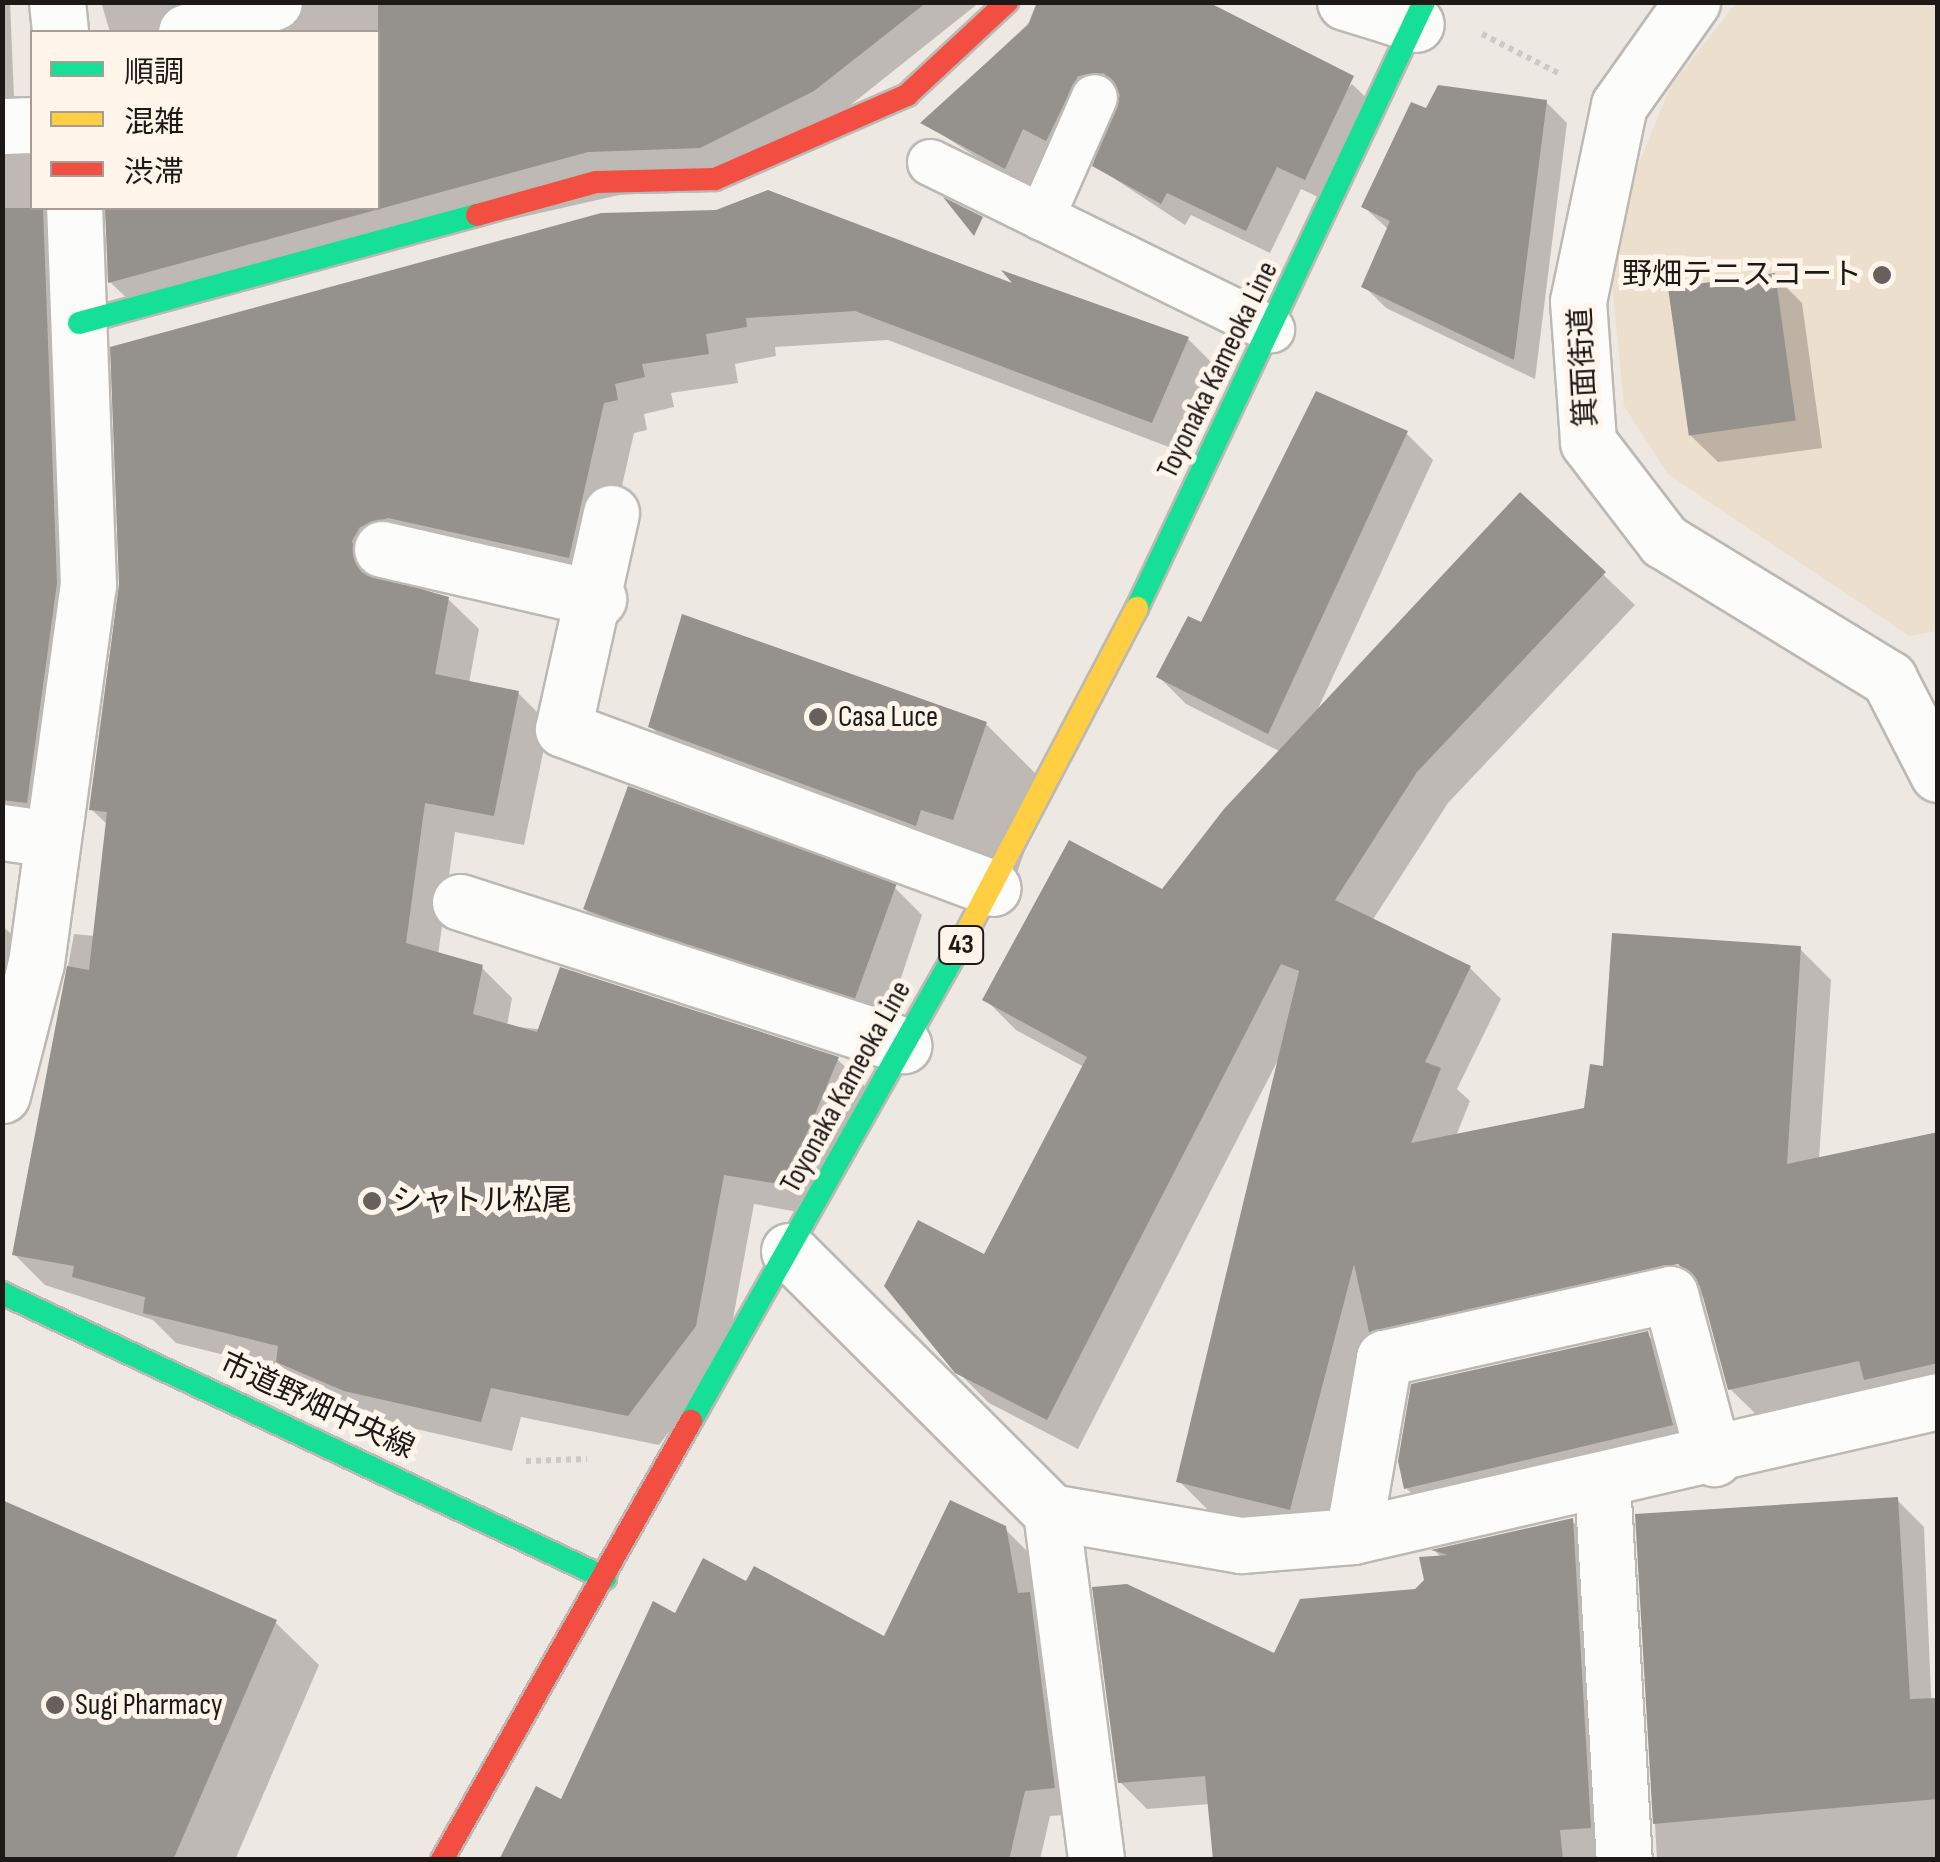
<!DOCTYPE html>
<html>
<head>
<meta charset="utf-8">
<style>
  body { margin:0 }
  #map { position:relative; width:1940px; height:1862px; overflow:hidden; background:#eee8e2; font-family:"Sofia Sans Condensed","Noto Sans JP",sans-serif }
  div>[style] { position:absolute }
  .green>* { inset:0; background:#eddfce }
  .shadow>* { inset:0; background:#0003 }
  .building>* { inset:0; background:#95918d; transform-origin:0 0 }
  .path>* { height:6px; margin-top:-3px; transform-origin:0; background:repeating-linear-gradient(90deg,#cccac7 0 5px,transparent 0 10px) }
  .roads { filter:drop-shadow(2px 0 #bcb8b4) drop-shadow(-2px 0 #bcb8b4) drop-shadow(0 2px #bcb8b4) drop-shadow(0 -2px #bcb8b4) }
  .lane>* { height:45px; margin:-22.5px; padding:0 22.5px; transform-origin:22.5px; border-radius:22.5px; background:#fcfcfb }
  .street>* { height:55px; margin:-27.5px; padding:0 27.5px; transform-origin:27.5px; border-radius:27.5px; background:#fcfcfb }
  .fast>* { height:22px; margin:-11px; padding:0 11px; transform-origin:11px; border-radius:11px; background:#16e098 }
  .slow>* { height:22px; margin:-11px; padding:0 11px; transform-origin:11px; border-radius:11px; background:#ffcf43 }
  .jam>* { height:22px; margin:-11px; padding:0 11px; transform-origin:11px; border-radius:11px; background:#f24e42 }
  .dots>* { width:28px; height:28px; translate:-50% -50%; box-sizing:border-box; border:5px solid #fff5eb; border-radius:50% }
  span { translate:-50% -50%; white-space:nowrap; text-align:center; line-height:1.15; -webkit-text-stroke:10px #fff5eb; paint-order:stroke }
  .shield-label span { padding:2px 8px; background:#fff5eb; border:2px solid; border-radius:8px; -webkit-text-stroke-width:0 }
  .shield-label { font-size:28px; color:#1d1916; font-weight:700 }
  .poi-label { font-size:30px; color:#1d1916 }
  .right { translate:-100% -50%; text-align:right }
  .left { translate:0 -50%; text-align:left }
  .street-label { font-size:30px; color:#1d1916 }
  .frame { position:absolute; inset:0; border:5px solid #1d1916; pointer-events:none }
  .legend { position:absolute; left:30px; top:30px; width:350px; height:180px; box-sizing:border-box; background:#fff5eb; border:2px solid #a59d96; margin:0; padding:12px 18px; list-style:none; font-size:30px; color:#1d1916 }
  .legend li { display:flex; align-items:center; gap:20px; height:50px }
  .legend b { width:50px; border:2px solid #a59d96 }
</style>
</head>
<body>
<div id="map">
  <div class="green">
    <i style="clip-path:polygon(1736px 3px,1937px 3px,1937px 631px,1909px 636px,1668px 474px,1624px 406px,1612px 283px,1620px 210px,1670px 87px)"></i>
  </div>
  <div class="shadow">
    <i style="clip-path:polygon(2px 2px,10px 2px,15px 122px,2px 140px)"></i>
    <i style="clip-path:polygon(101px 2px,268px 2px,193px 32px,110px 32px)"></i>
    <i style="clip-path:polygon(304px 2px,980px 2px,838px 115px,725px 171px,134px 305px,110px 282px,105px 208px,378px 208px,378px 32px,287px 32px)"></i>
    <i style="clip-path:polygon(1039px 13px,1334px 101px,1352px 84px,1375px 106px,1329px 202px,1301px 189px,1270px 253px,1191px 215px,1185px 225px,1095px 166px,1122px 96px,1101px 100px,1029px 191px,924px 123px)"></i>
    <i style="clip-path:polygon(1546px 102px,1567px 123px,1535px 379px,1386px 308px,1364px 286px,1389px 230px,1364px 207px,1427px 111px)"></i>
    <i style="clip-path:polygon(32px 155px,32px 208px,80px 208px,80px 609px,50px 825px,2px 820px,2px 156px)"></i>
    <i style="clip-path:polygon(1774px 275px,1802px 303px,1822px 448px,1718px 462px,1690px 435px)"></i>
    <i style="clip-path:polygon(1020px 289px,1188px 339px,1218px 369px,1182px 452px,888px 340px,775px 347px,776px 356px,735px 364px,738px 383px,671px 393px,674px 407px,644px 414px,647px 430px,634px 433px,599px 587px,381px 573px,448px 599px,479px 629px,469px 683px,518px 693px,549px 724px,524px 845px,455px 832px,438px 955px,482px 968px,512px 998px,507px 1026px,837px 1059px,868px 1089px,815px 1215px,754px 1204px,726px 1357px,659px 1445px,521px 1417px,512px 1451px,377px 1420px,309px 1392px,286px 1370px,176px 1343px,153px 1320px,45px 1285px,15px 1255px,74px 934px,95px 936px,108px 825px,91px 809px,122px 584px,113px 349px)"></i>
    <i style="clip-path:polygon(evenodd,1406px 433px,1433px 460px,1317px 711px,1520px 495px,1635px 605px,1448px 803px,1372px 921px,1470px 968px,1501px 999px,1457px 1089px,1470px 1101px,1456px 1136px,1586px 1110px,1605px 1068px,1800px 949px,1831px 980px,1819px 1159px,1938px 1135px,1938px 1401px,1762px 1420px,1730px 1389px,1705px 1296px,1403px 1362px,1374px 1334px,1321px 1539px,1210px 1512px,1179px 1481px,1278px 1060px,1078px 1449px,989px 1403px,957px 1371px,985px 1258px,1084px 1067px,1016px 1030px,985px 999px,1162px 892px,1281px 752px,1186px 704px,1159px 677px,1406px 433px,1691px 1259px,1693px 1264px,1391px 1330px,1391px 1325px,1691px 1259px)"></i>
    <i style="clip-path:polygon(986px 724px,1048px 786px,1014px 881px,713px 788px,651px 727px)"></i>
    <i style="clip-path:polygon(895px 888px,922px 915px,886px 1023px,610px 935px,583px 907px)"></i>
    <i style="clip-path:polygon(2px 926px,36px 954px,2px 1098px)"></i>
    <i style="clip-path:polygon(1647px 1334px,1674px 1361px,1699px 1452px,1434px 1515px,1406px 1488px)"></i>
    <i style="clip-path:polygon(1897px 1500px,1924px 1527px,1938px 1860px,1657px 1860px,1638px 1516px)"></i>
    <i style="clip-path:polygon(1572px 1521px,1599px 1548px,1617px 1860px,1216px 1860px,1210px 1804px,1147px 1809px,1120px 1782px,1275px 1656px,1417px 1591px,1442px 1558px,1436px 1552px)"></i>
    <i style="clip-path:polygon(1004px 1528px,1031px 1555px,1080px 1814px,1050px 1816px,1040px 1860px,502px 1860px,563px 1803px,676px 1616px,747px 1584px,885px 1639px)"></i>
    <i style="clip-path:polygon(275px 1622px,319px 1665px,235px 1860px,2px 1860px)"></i>
  </div>
  <div class="building">
    <i style="clip-path:polygon(378px 2px,927px 2px,814px 91px,700px 148px,588px 152px,108px 283px,105px 208px,378px 208px)"></i>
    <i style="clip-path:polygon(1037px 2px,1208px 2px,1354px 76px,1305px 180px,1277px 167px,1246px 231px,1167px 193px,1161px 204px,1092px 166px,1120px 95px,1104px 73px,1078px 76px,1046px 141px,1023px 129px,1005px 169px,920px 123px,1028px 25px)"></i>
    <i style="clip-path:polygon(1438px 85px,1547px 100px,1514px 360px,1361px 287px,1390px 221px,1361px 207px,1411px 102px,1426px 108px)"></i>
    <i style="clip-path:polygon(768px 190px,1012px 283px,1001px 270px,1189px 337px,1152px 423px,855px 311px,746px 318px,747px 327px,706px 334px,709px 354px,642px 364px,645px 377px,615px 384px,618px 400px,604px 403px,569px 558px,388px 518px,360px 527px,352px 541px,361px 572px,449px 597px,435px 674px,519px 691px,494px 816px,425px 803px,406px 943px,483px 965px,473px 1014px,537px 1032px,560px 967px,839px 1057px,785px 1185px,724px 1175px,696px 1326px,628px 1416px,491px 1388px,481px 1422px,344px 1391px,276px 1362px,278px 1346px,143px 1313px,145px 1297px,72px 1277px,74px 1266px,12px 1255px,67px 966px,89px 970px,107px 812px,89px 810px,119px 584px,110px 347px,601px 213px,716px 210px)"></i>
    <i style="clip-path:polygon(943px 197px,983px 217px,974px 236px)"></i>
    <i style="clip-path:polygon(2px 208px,43px 208px,57px 583px,27px 803px,2px 800px)"></i>
    <i style="left:1775px;top:273px;width:149px;height:108px;rotate:82deg"></i>
    <i style="clip-path:polygon(1316px 391px,1408px 431px,1268px 734px,1156px 677px,1188px 616px,1201px 622px)"></i>
    <i style="clip-path:polygon(1520px 492px,1606px 572px,1417px 772px,1335px 900px,1471px 966px,1425px 1062px,1441px 1068px,1411px 1143px,1584px 1108px,1590px 1064px,1603px 1066px,1612px 933px,1801px 946px,1787px 1164px,1938px 1132px,1938px 1363px,1864px 1380px,1859px 1361px,1728px 1390px,1700px 1286px,1678px 1264px,1369px 1332px,1354px 1264px,1290px 1510px,1176px 1482px,1299px 971px,1281px 964px,1047px 1420px,955px 1373px,884px 1286px,918px 1220px,984px 1254px,1087px 1057px,982px 1000px,1069px 840px,1162px 889px,1224px 809px)"></i>
    <i style="clip-path:polygon(682px 614px,987px 722px,953px 820px,921px 810px,916px 826px,648px 727px)"></i>
    <i style="left:628px;top:786px;width:286px;height:131px;rotate:20deg"></i>
    <i style="clip-path:polygon(1648px 1331px,1673px 1425px,1404px 1489px,1398px 1461px,1411px 1384px)"></i>
    <i style="clip-path:polygon(1898px 1497px,1910px 1699px,1938px 1698px,1938px 1799px,1653px 1824px,1635px 1514px)"></i>
    <i style="clip-path:polygon(2px 1500px,277px 1620px,173px 1860px,2px 1860px)"></i>
    <i style="clip-path:polygon(950px 1500px,1006px 1526px,1018px 1593px,1030px 1592px,1055px 1788px,1025px 1791px,1009px 1860px,499px 1860px,536px 1786px,561px 1799px,653px 1601px,675px 1613px,703px 1558px,746px 1581px,754px 1566px,884px 1636px)"></i>
    <i style="clip-path:polygon(1573px 1518px,1591px 1828px,1560px 1830px,1563px 1860px,1213px 1860px,1205px 1776px,1118px 1783px,1092px 1587px,1127px 1584px,1274px 1653px,1300px 1599px,1415px 1589px,1424px 1580px,1419px 1557px,1448px 1555px,1431px 1550px)"></i>
  </div>
  <div class="path">
    <i style="left:1482px;top:34px;width:88px;rotate:27.1deg"></i>
    <i style="left:526px;top:1461px;width:61px;rotate:-1.9deg"></i>
  </div>
  <div class="roads">
    <div class="lane">
      <i style="left:930px;top:162px;width:380px;rotate:26.1deg"></i>
      <i style="left:1041px;top:217px;width:131px;rotate:-66.2deg"></i>
    </div>
    <div class="street">
      <i style="left:57px;top:2px;width:30px;rotate:84deg"></i>
      <i style="left:1345px;top:2px;width:74px;rotate:17.2deg"></i>
      <i style="left:1692px;top:2px;width:126px;rotate:125.3deg"></i>
      <i style="left:1619px;top:105px;width:200px;rotate:101.8deg"></i>
      <i style="left:1578px;top:301px;width:141px;rotate:85.9deg"></i>
      <i style="left:1588px;top:442px;width:125px;rotate:52.5deg"></i>
      <i style="left:1664px;top:541px;width:264px;rotate:31.5deg"></i>
      <i style="left:1889px;top:679px;width:107px;rotate:62.7deg"></i>
      <i style="left:186px;top:32px;width:93px;rotate:-18.8deg"></i>
      <i style="left:2px;top:126px;width:30px;rotate:-2deg"></i>
      <i style="left:611px;top:513px;width:221px;rotate:102.5deg"></i>
      <i style="left:563px;top:729px;width:458px;rotate:20.3deg"></i>
      <i style="left:382px;top:549px;width:222px;rotate:13deg"></i>
      <i style="left:2px;top:832px;width:51px;rotate:7.8deg"></i>
      <i style="left:460px;top:902px;width:466px;rotate:17.9deg"></i>
      <i style="left:2px;top:1095px;width:136px;rotate:-75.6deg"></i>
      <i style="left:36px;top:963px;width:382px;rotate:-82.2deg"></i>
      <i style="left:88px;top:585px;width:377px;rotate:-92.1deg"></i>
      <i style="left:789px;top:1251px;width:370px;rotate:44.9deg"></i>
      <i style="left:1051px;top:1512px;width:351px;rotate:82.6deg"></i>
      <i style="left:1602px;top:1482px;width:379px;rotate:86.7deg"></i>
      <i style="left:1051px;top:1512px;width:193px;rotate:9.9deg"></i>
      <i style="left:1241px;top:1545px;width:112px;rotate:-4.6deg"></i>
      <i style="left:1353px;top:1536px;width:600px;rotate:-12.99deg"></i>
      <i style="left:1353px;top:1536px;width:181px;rotate:-80.1deg"></i>
      <i style="left:1384px;top:1358px;width:293px;rotate:-12.6deg"></i>
      <i style="left:1670px;top:1294px;width:170px;rotate:75deg"></i>
    </div>
    <div class="fast">
      <i style="left:79px;top:323px;width:412px;rotate:-15.2deg"></i>
      <i style="left:1137px;top:608px;width:671px;rotate:-64.66deg"></i>
      <i style="left:2px;top:1293px;width:667px;rotate:25.3deg"></i>
      <i style="left:691px;top:1421px;width:545px;rotate:-60.52deg"></i>
    </div>
    <div class="slow">
      <i style="left:959px;top:947px;width:383px;rotate:-62.3deg"></i>
    </div>
    <div class="jam">
      <i style="left:477px;top:215px;width:123px;rotate:-15.5deg"></i>
      <i style="left:596px;top:182px;width:119px;rotate:-1.4deg"></i>
      <i style="left:715px;top:179px;width:210px;rotate:-23.6deg"></i>
      <i style="left:907px;top:95px;width:137px;rotate:-42.9deg"></i>
      <i style="left:442px;top:1860px;width:505px;rotate:-60.44deg"></i>
    </div>
  </div>
  <div class="dots">
    <i style="left:1882px;top:275px;background:#66615d"></i>
    <i style="left:818px;top:717px;background:#66615d"></i>
    <i style="left:372px;top:1201px;background:#66615d"></i>
    <i style="left:55px;top:1705px;background:#66615d"></i>
  </div>
  <div class="shield-label">
    <span style="left:961px;top:945px">43</span>
  </div>
  <div class="poi-label">
    <span class="right" style="left:1862px;top:275px">野畑テニスコート</span>
    <span class="left" style="left:838px;top:717px">Casa Luce</span>
    <span class="left" style="left:392px;top:1201px">シャトル松尾</span>
    <span class="left" style="left:75px;top:1705px">Sugi Pharmacy</span>
  </div>
  <div class="street-label">
    <span style="left:1584px;top:367px;rotate:-93deg">箕面街道</span>
    <span style="left:1218px;top:370px;rotate:-64deg">Toyonaka Kameoka Line</span>
    <span style="left:846px;top:1087px;rotate:-61deg">Toyonaka Kameoka Line</span>
    <span style="left:317px;top:1406px;rotate:25deg">市道野畑中央線</span>
  </div>
  <div class="frame"></div>
  <ul class="legend">
  <li><b style="height:12px;background:#16e098"></b>順調</li>
  <li><b style="height:12px;background:#ffcf43"></b>混雑</li>
  <li><b style="height:12px;background:#f24e42"></b>渋滞</li>
  </ul>
</div>
</body>
</html>
